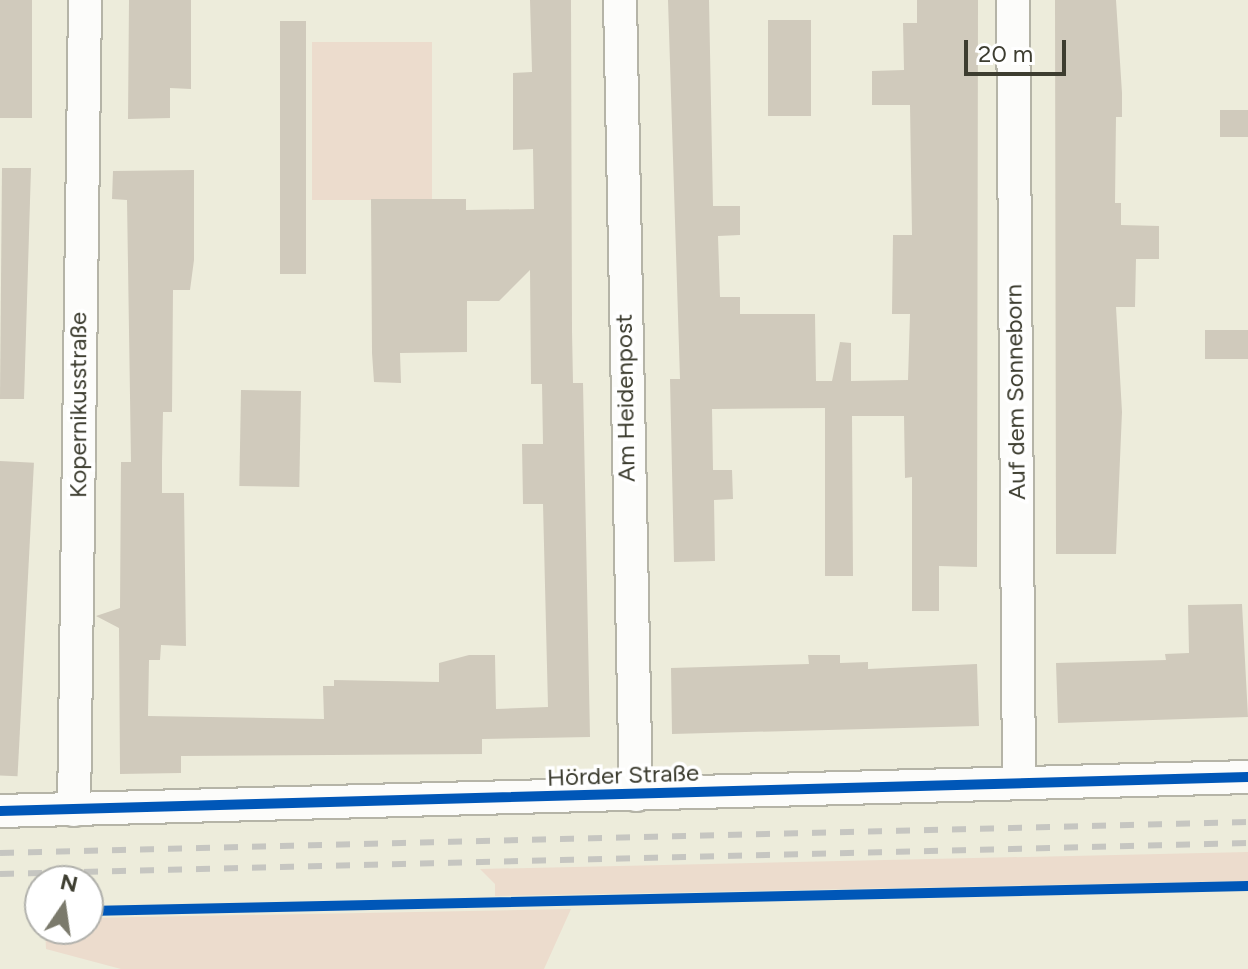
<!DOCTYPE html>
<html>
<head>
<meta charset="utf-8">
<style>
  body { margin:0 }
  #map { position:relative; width:1248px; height:969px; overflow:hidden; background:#edecdb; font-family:Figtree,sans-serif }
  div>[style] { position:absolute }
  .green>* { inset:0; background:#ecdccd; transform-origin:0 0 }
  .building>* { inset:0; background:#d0cabc; transform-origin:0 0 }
  .roads { filter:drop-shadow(2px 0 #b5b4a7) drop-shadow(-2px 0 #b5b4a7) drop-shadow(0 2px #b5b4a7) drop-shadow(0 -2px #b5b4a7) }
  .street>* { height:32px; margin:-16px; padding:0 16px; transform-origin:16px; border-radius:16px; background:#fcfcfa }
  .rail>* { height:6px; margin-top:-3px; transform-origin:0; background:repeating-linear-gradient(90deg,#c6c6c1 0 14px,transparent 0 28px) }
  .cycleway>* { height:10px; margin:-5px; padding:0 5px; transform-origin:5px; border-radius:5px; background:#0057b8 }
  span { translate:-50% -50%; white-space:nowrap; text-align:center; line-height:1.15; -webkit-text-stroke:7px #fff; paint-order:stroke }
  .street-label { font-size:24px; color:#3d3d30 }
  .north { position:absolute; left:24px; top:865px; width:80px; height:80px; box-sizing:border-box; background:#fff; border:2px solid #b1b1ac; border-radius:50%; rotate:13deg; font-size:22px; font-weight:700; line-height:32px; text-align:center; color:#3d3d30 }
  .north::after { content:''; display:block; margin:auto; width:28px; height:36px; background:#7b7a6c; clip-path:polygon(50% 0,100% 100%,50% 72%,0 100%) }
  .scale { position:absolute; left:964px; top:40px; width:102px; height:36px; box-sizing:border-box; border:4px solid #3d3d30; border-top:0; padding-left:10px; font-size:24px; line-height:28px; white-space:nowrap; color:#3d3d30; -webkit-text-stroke:6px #fff; paint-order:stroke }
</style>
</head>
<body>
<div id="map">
  <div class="green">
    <i style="left:312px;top:42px;width:120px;height:158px"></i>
    <i style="clip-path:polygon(1248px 852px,1248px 881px,1197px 882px,495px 896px,495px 884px,480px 869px)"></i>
    <i style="clip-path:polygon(571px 909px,544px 969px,121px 969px,46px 949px,45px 929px,88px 929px,88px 918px)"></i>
  </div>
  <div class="building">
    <i style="left:0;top:0;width:32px;height:118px"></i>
    <i style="clip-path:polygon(129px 0,191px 0,191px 89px,170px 88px,170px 118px,128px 119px)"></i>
    <i style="clip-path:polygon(530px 0,571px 0,572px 331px,573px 383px,583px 383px,590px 737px,482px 739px,482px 754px,181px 756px,181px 773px,120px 774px,119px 628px,96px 616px,120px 608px,121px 462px,131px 462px,127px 200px,112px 199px,113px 171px,194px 170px,194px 260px,190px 290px,173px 290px,172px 412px,163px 412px,162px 462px,162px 493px,184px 493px,186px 646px,161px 645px,160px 660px,149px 660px,148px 716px,324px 719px,323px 686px,334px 686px,334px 680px,439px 682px,439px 663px,469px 655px,495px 655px,496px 709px,548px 707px,543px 504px,523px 504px,522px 444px,543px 444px,542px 384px,531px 384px,530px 270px,499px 301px,467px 301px,467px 352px,400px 353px,401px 383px,374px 382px,372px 353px,371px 199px,466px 199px,466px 210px,534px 209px,533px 149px,513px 150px,513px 73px,532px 72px)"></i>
    <i style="clip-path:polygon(668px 0,709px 0,713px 206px,740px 206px,740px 235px,718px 236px,720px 297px,740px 297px,740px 314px,815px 314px,816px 381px,832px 381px,840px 342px,851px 343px,851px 381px,908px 380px,910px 314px,892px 314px,893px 235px,912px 235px,910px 105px,872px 105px,872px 71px,904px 70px,903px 23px,917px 23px,917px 0,978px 0,977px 567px,939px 566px,939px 611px,912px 611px,912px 477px,905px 478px,904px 416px,852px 416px,853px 576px,825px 576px,825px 408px,712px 409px,713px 470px,732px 470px,733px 499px,714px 500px,715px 561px,674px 562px,670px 379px,680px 379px)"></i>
    <i style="clip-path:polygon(1055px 0,1116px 0,1122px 93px,1122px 117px,1116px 117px,1115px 203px,1121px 203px,1121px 225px,1159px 226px,1159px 259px,1136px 259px,1135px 307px,1116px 307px,1122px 412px,1116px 554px,1056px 554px)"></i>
    <i style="left:768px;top:20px;width:43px;height:96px"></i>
    <i style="left:280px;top:21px;width:26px;height:253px"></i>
    <i style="left:1248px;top:110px;width:27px;height:28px;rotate:90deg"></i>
    <i style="clip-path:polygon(2px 168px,31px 168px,24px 399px,0 399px)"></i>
    <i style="left:1205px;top:330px;width:43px;height:29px"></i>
    <i style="left:241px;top:390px;width:60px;height:96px;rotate:1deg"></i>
    <i style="left:0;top:461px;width:34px;height:314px;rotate:3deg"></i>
    <i style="clip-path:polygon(1242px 604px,1248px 717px,1058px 723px,1056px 663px,1166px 660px,1165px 654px,1189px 653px,1188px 605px)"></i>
    <i style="clip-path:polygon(808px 655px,840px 655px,840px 663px,868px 662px,868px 669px,977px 664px,979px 726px,672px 734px,671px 668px,809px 664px)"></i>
  </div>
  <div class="roads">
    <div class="street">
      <i style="left:620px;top:0;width:795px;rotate:88.85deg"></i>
      <i style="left:1013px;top:0;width:783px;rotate:89.56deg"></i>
      <i style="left:74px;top:810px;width:810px;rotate:-89.22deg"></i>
      <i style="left:0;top:811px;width:1248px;rotate:-1.56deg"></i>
    </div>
  </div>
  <div class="rail">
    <i style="left:0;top:853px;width:1248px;rotate:-1.42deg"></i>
    <i style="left:0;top:874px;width:1248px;rotate:-1.42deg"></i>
  </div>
  <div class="cycleway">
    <i style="left:0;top:811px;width:1248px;rotate:-1.56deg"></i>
    <i style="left:88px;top:911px;width:1160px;rotate:-1.23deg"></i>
  </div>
  <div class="street-label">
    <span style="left:1015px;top:392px;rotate:-91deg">Auf dem Sonneborn</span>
    <span style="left:625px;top:398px;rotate:-91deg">Am Heidenpost</span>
    <span style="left:78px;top:405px;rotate:-90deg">Kopernikusstraße</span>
    <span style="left:623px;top:775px;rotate:-2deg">Hörder Straße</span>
  </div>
  <div class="north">N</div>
  <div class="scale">20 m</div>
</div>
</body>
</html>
